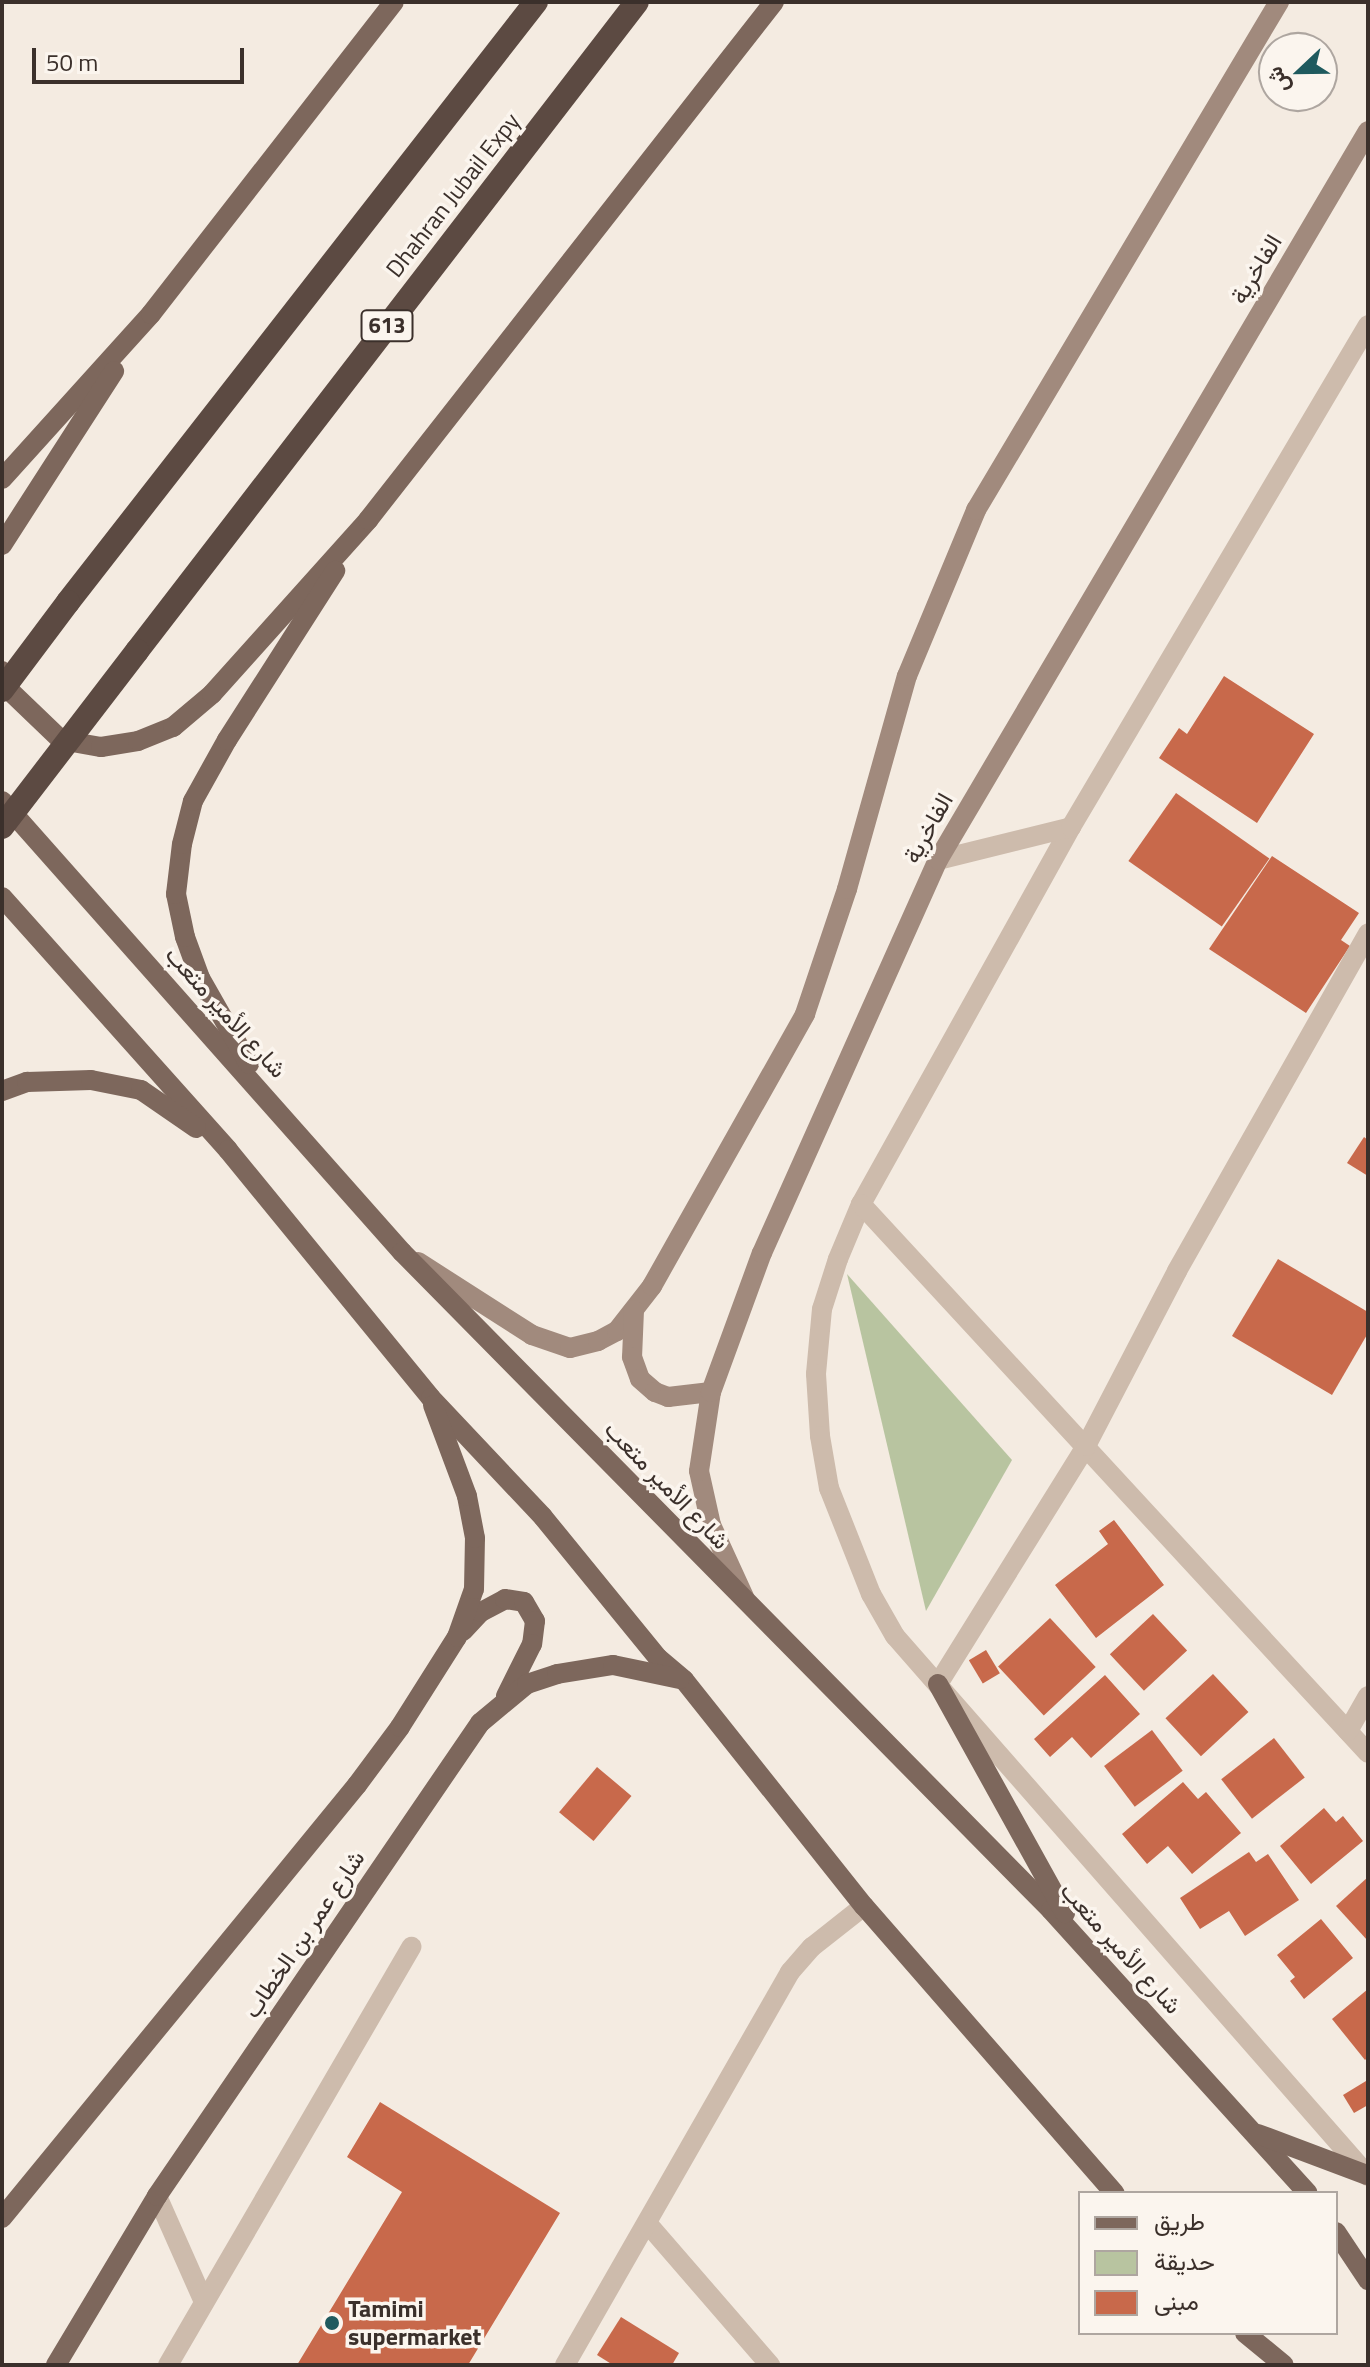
<!DOCTYPE html>
<html>
<head>
<meta charset="utf-8">
<style>
  body { margin:0 }
  #map { position:relative; width:1370px; height:2367px; overflow:hidden; background:#f4ebe1; font-family:"Titillium Web",Vazirmatn,sans-serif }
  div>[style] { position:absolute }
  .green>* { inset:0; background:#b8c4a0 }
  .building>* { inset:0; background:#c8694b; transform-origin:0 0 }
  .street>* { height:20px; margin:-10px; padding:0 10px; transform-origin:10px; border-radius:10px; background:#cdbbac }
  .secondary>* { height:20px; margin:-10px; padding:0 10px; transform-origin:10px; border-radius:10px; background:#a18a7d }
  .primary>* { height:20px; margin:-10px; padding:0 10px; transform-origin:10px; border-radius:10px; background:#7d675c }
  .highway>* { height:24px; margin:-12px; padding:0 12px; transform-origin:12px; border-radius:12px; background:#5c4a42 }
  .highway-bridge>* { height:24px; margin:-12px; padding:0 12px; transform-origin:12px; border-radius:12px; background:#5c4a42 }
  .dots>* { width:22px; height:22px; translate:-50% -50%; box-sizing:border-box; border:4px solid #fbf5ee; border-radius:50% }
  span { translate:-50% -50%; white-space:nowrap; text-align:center; line-height:1.15; -webkit-text-stroke:7px #fbf5ee; paint-order:stroke }
  .shield-label span { padding:2px 6px; background:#fbf5ee; border:2px solid; border-radius:6px; -webkit-text-stroke-width:0 }
  .shield-label { font-size:22px; color:#3b302b; font-weight:700 }
  .street-label { font-size:24px; color:#3b302b }
  .poi-label { font-size:24px; color:#3b302b; font-weight:700 }
  .left { translate:0 -50%; text-align:left }
  .frame { position:absolute; inset:0; border:4px solid #3b302b; pointer-events:none }
  .legend { position:absolute; left:1078px; top:2191px; width:260px; height:144px; box-sizing:border-box; background:#fbf5ee; border:2px solid #aea6a0; margin:0; padding:10px 14px; list-style:none; font-size:24px; color:#3b302b }
  .legend li { display:flex; align-items:center; gap:16px; height:40px }
  .legend b { width:40px; border:2px solid #aea6a0 }
  .north { position:absolute; left:1258px; top:32px; width:80px; height:80px; box-sizing:border-box; background:#fbf5ee; border:2px solid #aea6a0; border-radius:50%; rotate:248deg; font-size:22px; font-weight:700; line-height:32px; text-align:center; color:#3b302b }
  .north::after { content:''; display:block; margin:auto; width:28px; height:36px; background:#1f5a5e; clip-path:polygon(50% 0,100% 100%,50% 72%,0 100%) }
  .scale { position:absolute; left:32px; top:48px; width:212px; height:36px; box-sizing:border-box; border:4px solid #3b302b; border-top:0; padding-left:10px; font-size:24px; line-height:28px; white-space:nowrap; color:#3b302b; -webkit-text-stroke:6px #fbf5ee; paint-order:stroke }
</style>
</head>
<body>
<div id="map">
  <div class="green">
    <i style="clip-path:polygon(847px 1274px,1012px 1460px,926px 1611px)"></i>
  </div>
  <div class="building">
    <i style="clip-path:polygon(1224px 676px,1314px 734px,1257px 823px,1159px 758px,1179px 728px,1187px 734px)"></i>
    <i style="left:1176px;top:793px;width:114px;height:83px;rotate:35deg"></i>
    <i style="clip-path:polygon(1272px 856px,1359px 913px,1341px 940px,1350px 946px,1306px 1013px,1209px 949px)"></i>
    <i style="clip-path:polygon(1364px 1137px,1368px 1140px,1368px 1176px,1347px 1163px)"></i>
    <i style="clip-path:polygon(1278px 1259px,1368px 1312px,1368px 1333px,1332px 1395px,1232px 1336px)"></i>
    <i style="clip-path:polygon(1114px 1520px,1164px 1585px,1096px 1638px,1055px 1585px,1108px 1544px,1099px 1531px)"></i>
    <i style="left:1153px;top:1614px;width:50px;height:59px;rotate:47deg"></i>
    <i style="left:1050px;top:1618px;width:67px;height:71px;rotate:47deg"></i>
    <i style="left:986px;top:1650px;width:27px;height:20px;rotate:59deg"></i>
    <i style="left:1213px;top:1674px;width:52px;height:65px;rotate:47deg"></i>
    <i style="clip-path:polygon(1105px 1675px,1140px 1714px,1091px 1758px,1072px 1737px,1050px 1757px,1034px 1739px)"></i>
    <i style="left:1152px;top:1730px;width:51px;height:60px;rotate:53deg"></i>
    <i style="left:1274px;top:1738px;width:50px;height:67px;rotate:52deg"></i>
    <i style="left:597px;top:1767px;width:45px;height:59px;rotate:40deg"></i>
    <i style="clip-path:polygon(1183px 1782px,1198px 1799px,1206px 1792px,1241px 1833px,1192px 1874px,1168px 1846px,1147px 1864px,1122px 1834px)"></i>
    <i style="clip-path:polygon(1324px 1808px,1336px 1822px,1343px 1816px,1363px 1841px,1311px 1884px,1280px 1846px)"></i>
    <i style="clip-path:polygon(1249px 1852px,1256px 1862px,1268px 1854px,1299px 1900px,1245px 1936px,1229px 1911px,1200px 1929px,1180px 1898px)"></i>
    <i style="clip-path:polygon(1368px 1877px,1368px 1941px,1336px 1906px)"></i>
    <i style="clip-path:polygon(1321px 1919px,1353px 1958px,1304px 1999px,1290px 1981px,1295px 1977px,1277px 1955px)"></i>
    <i style="clip-path:polygon(1368px 1989px,1368px 2057px,1365px 2060px,1332px 2019px)"></i>
    <i style="clip-path:polygon(1366px 2081px,1368px 2105px,1354px 2113px,1343px 2095px)"></i>
    <i style="clip-path:polygon(380px 2102px,560px 2213px,468px 2365px,297px 2365px,402px 2192px,347px 2157px)"></i>
    <i style="clip-path:polygon(621px 2317px,679px 2353px,672px 2365px,613px 2365px,597px 2355px)"></i>
  </div>
  <div class="street">
    <i style="left:1071px;top:827px;width:432px;rotate:119.1deg"></i>
    <i style="left:861px;top:1204px;width:60px;rotate:112.7deg"></i>
    <i style="left:838px;top:1259px;width:52px;rotate:107.7deg"></i>
    <i style="left:822px;top:1309px;width:65px;rotate:95.3deg"></i>
    <i style="left:816px;top:1374px;width:62px;rotate:86.3deg"></i>
    <i style="left:820px;top:1436px;width:53px;rotate:80.2deg"></i>
    <i style="left:829px;top:1488px;width:114px;rotate:68.4deg"></i>
    <i style="left:871px;top:1594px;width:48px;rotate:60.3deg"></i>
    <i style="left:895px;top:1636px;width:718px;rotate:48.78deg"></i>
    <i style="left:938px;top:860px;width:137px;rotate:-13.9deg"></i>
    <i style="left:1071px;top:827px;width:583px;rotate:-59.39deg"></i>
    <i style="left:861px;top:1204px;width:747px;rotate:47.28deg"></i>
    <i style="left:938px;top:1684px;width:280px;rotate:-58.1deg"></i>
    <i style="left:1086px;top:1446px;width:197px;rotate:-62.5deg"></i>
    <i style="left:1177px;top:1271px;width:388px;rotate:-60.5deg"></i>
    <i style="left:1348px;top:1731px;width:40px;rotate:-60.3deg"></i>
    <i style="left:157px;top:2196px;width:116px;rotate:66.1deg"></i>
    <i style="left:647px;top:2223px;width:188px;rotate:49.1deg"></i>
    <i style="left:168px;top:2365px;width:484px;rotate:-59.8deg"></i>
    <i style="left:565px;top:2365px;width:453px;rotate:-60.2deg"></i>
    <i style="left:790px;top:1972px;width:33px;rotate:-49deg"></i>
    <i style="left:812px;top:1947px;width:66px;rotate:-38.3deg"></i>
  </div>
  <div class="secondary">
    <i style="left:418px;top:1262px;width:135px;rotate:32.6deg"></i>
    <i style="left:532px;top:1335px;width:40px;rotate:18.9deg"></i>
    <i style="left:570px;top:1348px;width:29px;rotate:-14deg"></i>
    <i style="left:598px;top:1341px;width:21px;rotate:-28deg"></i>
    <i style="left:617px;top:1331px;width:57px;rotate:-52.1deg"></i>
    <i style="left:652px;top:1286px;width:312px;rotate:-60.6deg"></i>
    <i style="left:805px;top:1014px;width:132px;rotate:-71.4deg"></i>
    <i style="left:847px;top:889px;width:221px;rotate:-74.3deg"></i>
    <i style="left:907px;top:676px;width:180px;rotate:-67.4deg"></i>
    <i style="left:976px;top:510px;width:592px;rotate:-59.19deg"></i>
    <i style="left:634px;top:1310px;width:47px;rotate:92.4deg"></i>
    <i style="left:632px;top:1357px;width:23px;rotate:70deg"></i>
    <i style="left:640px;top:1379px;width:20px;rotate:41deg"></i>
    <i style="left:655px;top:1392px;width:14px;rotate:21deg"></i>
    <i style="left:668px;top:1397px;width:43px;rotate:-6.6deg"></i>
    <i style="left:744px;top:1597px;width:79px;rotate:-114.6deg"></i>
    <i style="left:711px;top:1525px;width:55px;rotate:-102.5deg"></i>
    <i style="left:699px;top:1471px;width:80px;rotate:-81.4deg"></i>
    <i style="left:711px;top:1392px;width:148px;rotate:-69.9deg"></i>
    <i style="left:762px;top:1253px;width:431px;rotate:-65.9deg"></i>
    <i style="left:938px;top:860px;width:846px;rotate:-59.47deg"></i>
  </div>
  <div class="primary">
    <i style="left:2px;top:479px;width:222px;rotate:-47.9deg"></i>
    <i style="left:151px;top:314px;width:395px;rotate:-52.1deg"></i>
    <i style="left:2px;top:545px;width:207px;rotate:-57.2deg"></i>
    <i style="left:2px;top:671px;width:23px;rotate:67deg"></i>
    <i style="left:11px;top:692px;width:69px;rotate:43.8deg"></i>
    <i style="left:61px;top:740px;width:41px;rotate:9.9deg"></i>
    <i style="left:101px;top:747px;width:37px;rotate:-9deg"></i>
    <i style="left:138px;top:741px;width:38px;rotate:-22deg"></i>
    <i style="left:173px;top:727px;width:51px;rotate:-40.2deg"></i>
    <i style="left:212px;top:694px;width:234px;rotate:-48.1deg"></i>
    <i style="left:368px;top:520px;width:658px;rotate:-51.91deg"></i>
    <i style="left:2px;top:801px;width:603px;rotate:48.43deg"></i>
    <i style="left:402px;top:1252px;width:924px;rotate:45.39deg"></i>
    <i style="left:1051px;top:1910px;width:382px;rotate:47.8deg"></i>
    <i style="left:2px;top:897px;width:339px;rotate:48.2deg"></i>
    <i style="left:228px;top:1150px;width:320px;rotate:50.7deg"></i>
    <i style="left:431px;top:1398px;width:163px;rotate:46.7deg"></i>
    <i style="left:543px;top:1517px;width:182px;rotate:50.8deg"></i>
    <i style="left:658px;top:1658px;width:34px;rotate:40deg"></i>
    <i style="left:684px;top:1680px;width:289px;rotate:51.5deg"></i>
    <i style="left:864px;top:1906px;width:381px;rotate:48.9deg"></i>
    <i style="left:249px;top:1064px;width:99px;rotate:-119.7deg"></i>
    <i style="left:200px;top:978px;width:44px;rotate:-110.1deg"></i>
    <i style="left:185px;top:937px;width:44px;rotate:-101.8deg"></i>
    <i style="left:176px;top:894px;width:50px;rotate:-83.2deg"></i>
    <i style="left:182px;top:844px;width:44px;rotate:-75.7deg"></i>
    <i style="left:193px;top:801px;width:70px;rotate:-60.9deg"></i>
    <i style="left:227px;top:740px;width:201px;rotate:-57.4deg"></i>
    <i style="left:2px;top:1091px;width:27px;rotate:-20deg"></i>
    <i style="left:27px;top:1082px;width:64px;rotate:-1.8deg"></i>
    <i style="left:91px;top:1080px;width:51px;rotate:11.3deg"></i>
    <i style="left:141px;top:1090px;width:67px;rotate:34.6deg"></i>
    <i style="left:463px;top:1631px;width:26px;rotate:-47deg"></i>
    <i style="left:481px;top:1612px;width:27px;rotate:-28deg"></i>
    <i style="left:505px;top:1599px;width:19px;rotate:9deg"></i>
    <i style="left:524px;top:1602px;width:22px;rotate:60deg"></i>
    <i style="left:535px;top:1621px;width:23px;rotate:97deg"></i>
    <i style="left:532px;top:1644px;width:58px;rotate:116.6deg"></i>
    <i style="left:938px;top:1684px;width:262px;rotate:61deg"></i>
    <i style="left:1258px;top:2134px;width:116px;rotate:20.6deg"></i>
    <i style="left:2px;top:2218px;width:560px;rotate:-50.65deg"></i>
    <i style="left:357px;top:1785px;width:72px;rotate:-53.4deg"></i>
    <i style="left:400px;top:1727px;width:107px;rotate:-57.7deg"></i>
    <i style="left:457px;top:1637px;width:51px;rotate:-70.5deg"></i>
    <i style="left:474px;top:1589px;width:51px;rotate:-88.9deg"></i>
    <i style="left:475px;top:1538px;width:43px;rotate:-100.8deg"></i>
    <i style="left:467px;top:1496px;width:97px;rotate:-110.5deg"></i>
    <i style="left:1336px;top:2232px;width:58px;rotate:56.3deg"></i>
    <i style="left:1245px;top:2333px;width:50px;rotate:39.4deg"></i>
    <i style="left:56px;top:2365px;width:197px;rotate:-59.1deg"></i>
    <i style="left:157px;top:2196px;width:573px;rotate:-55.67deg"></i>
    <i style="left:480px;top:1723px;width:61px;rotate:-39.7deg"></i>
    <i style="left:527px;top:1684px;width:32px;rotate:-18deg"></i>
    <i style="left:557px;top:1674px;width:57px;rotate:-9.1deg"></i>
    <i style="left:613px;top:1665px;width:68px;rotate:11.8deg"></i>
  </div>
  <div class="highway">
    <i style="left:68px;top:602px;width:761px;rotate:-52.05deg"></i>
    <i style="left:137px;top:651px;width:819px;rotate:-52.39deg"></i>
  </div>
  <div class="highway-bridge">
    <i style="left:2px;top:690px;width:110px;rotate:-53.1deg"></i>
    <i style="left:2px;top:827px;width:222px;rotate:-52.5deg"></i>
  </div>
  <div class="dots">
    <i style="left:332px;top:2323px;background:#1f5a5e"></i>
  </div>
  <div class="shield-label">
    <span style="left:387px;top:326px">613</span>
  </div>
  <div class="street-label">
    <span style="left:453px;top:195px;rotate:-52deg">Dhahran Jubail Expy</span>
    <span style="left:1256px;top:269px;rotate:-59deg">الفاخرية</span>
    <span style="left:928px;top:828px;rotate:-61deg">الفاخرية</span>
    <span style="left:226px;top:1012px;rotate:48deg">شارع الأمير متعب</span>
    <span style="left:667px;top:1485px;rotate:46deg">شارع الأمير متعب</span>
    <span style="left:304px;top:1934px;rotate:-56deg">شارع عمر بن الخطاب</span>
    <span style="left:1121px;top:1948px;rotate:48deg">شارع الأمير متعب</span>
  </div>
  <div class="poi-label">
    <span class="left" style="left:348px;top:2323px">Tamimi<br>supermarket</span>
  </div>
  <div class="frame"></div>
  <ul class="legend">
  <li><b style="height:10px;background:#7d675c"></b>طريق</li>
  <li><b style="height:22px;background:#b8c4a0"></b>حديقة</li>
  <li><b style="height:22px;background:#c8694b"></b>مبنى</li>
  </ul>
  <div class="north">ش</div>
  <div class="scale">50 m</div>
</div>
</body>
</html>
